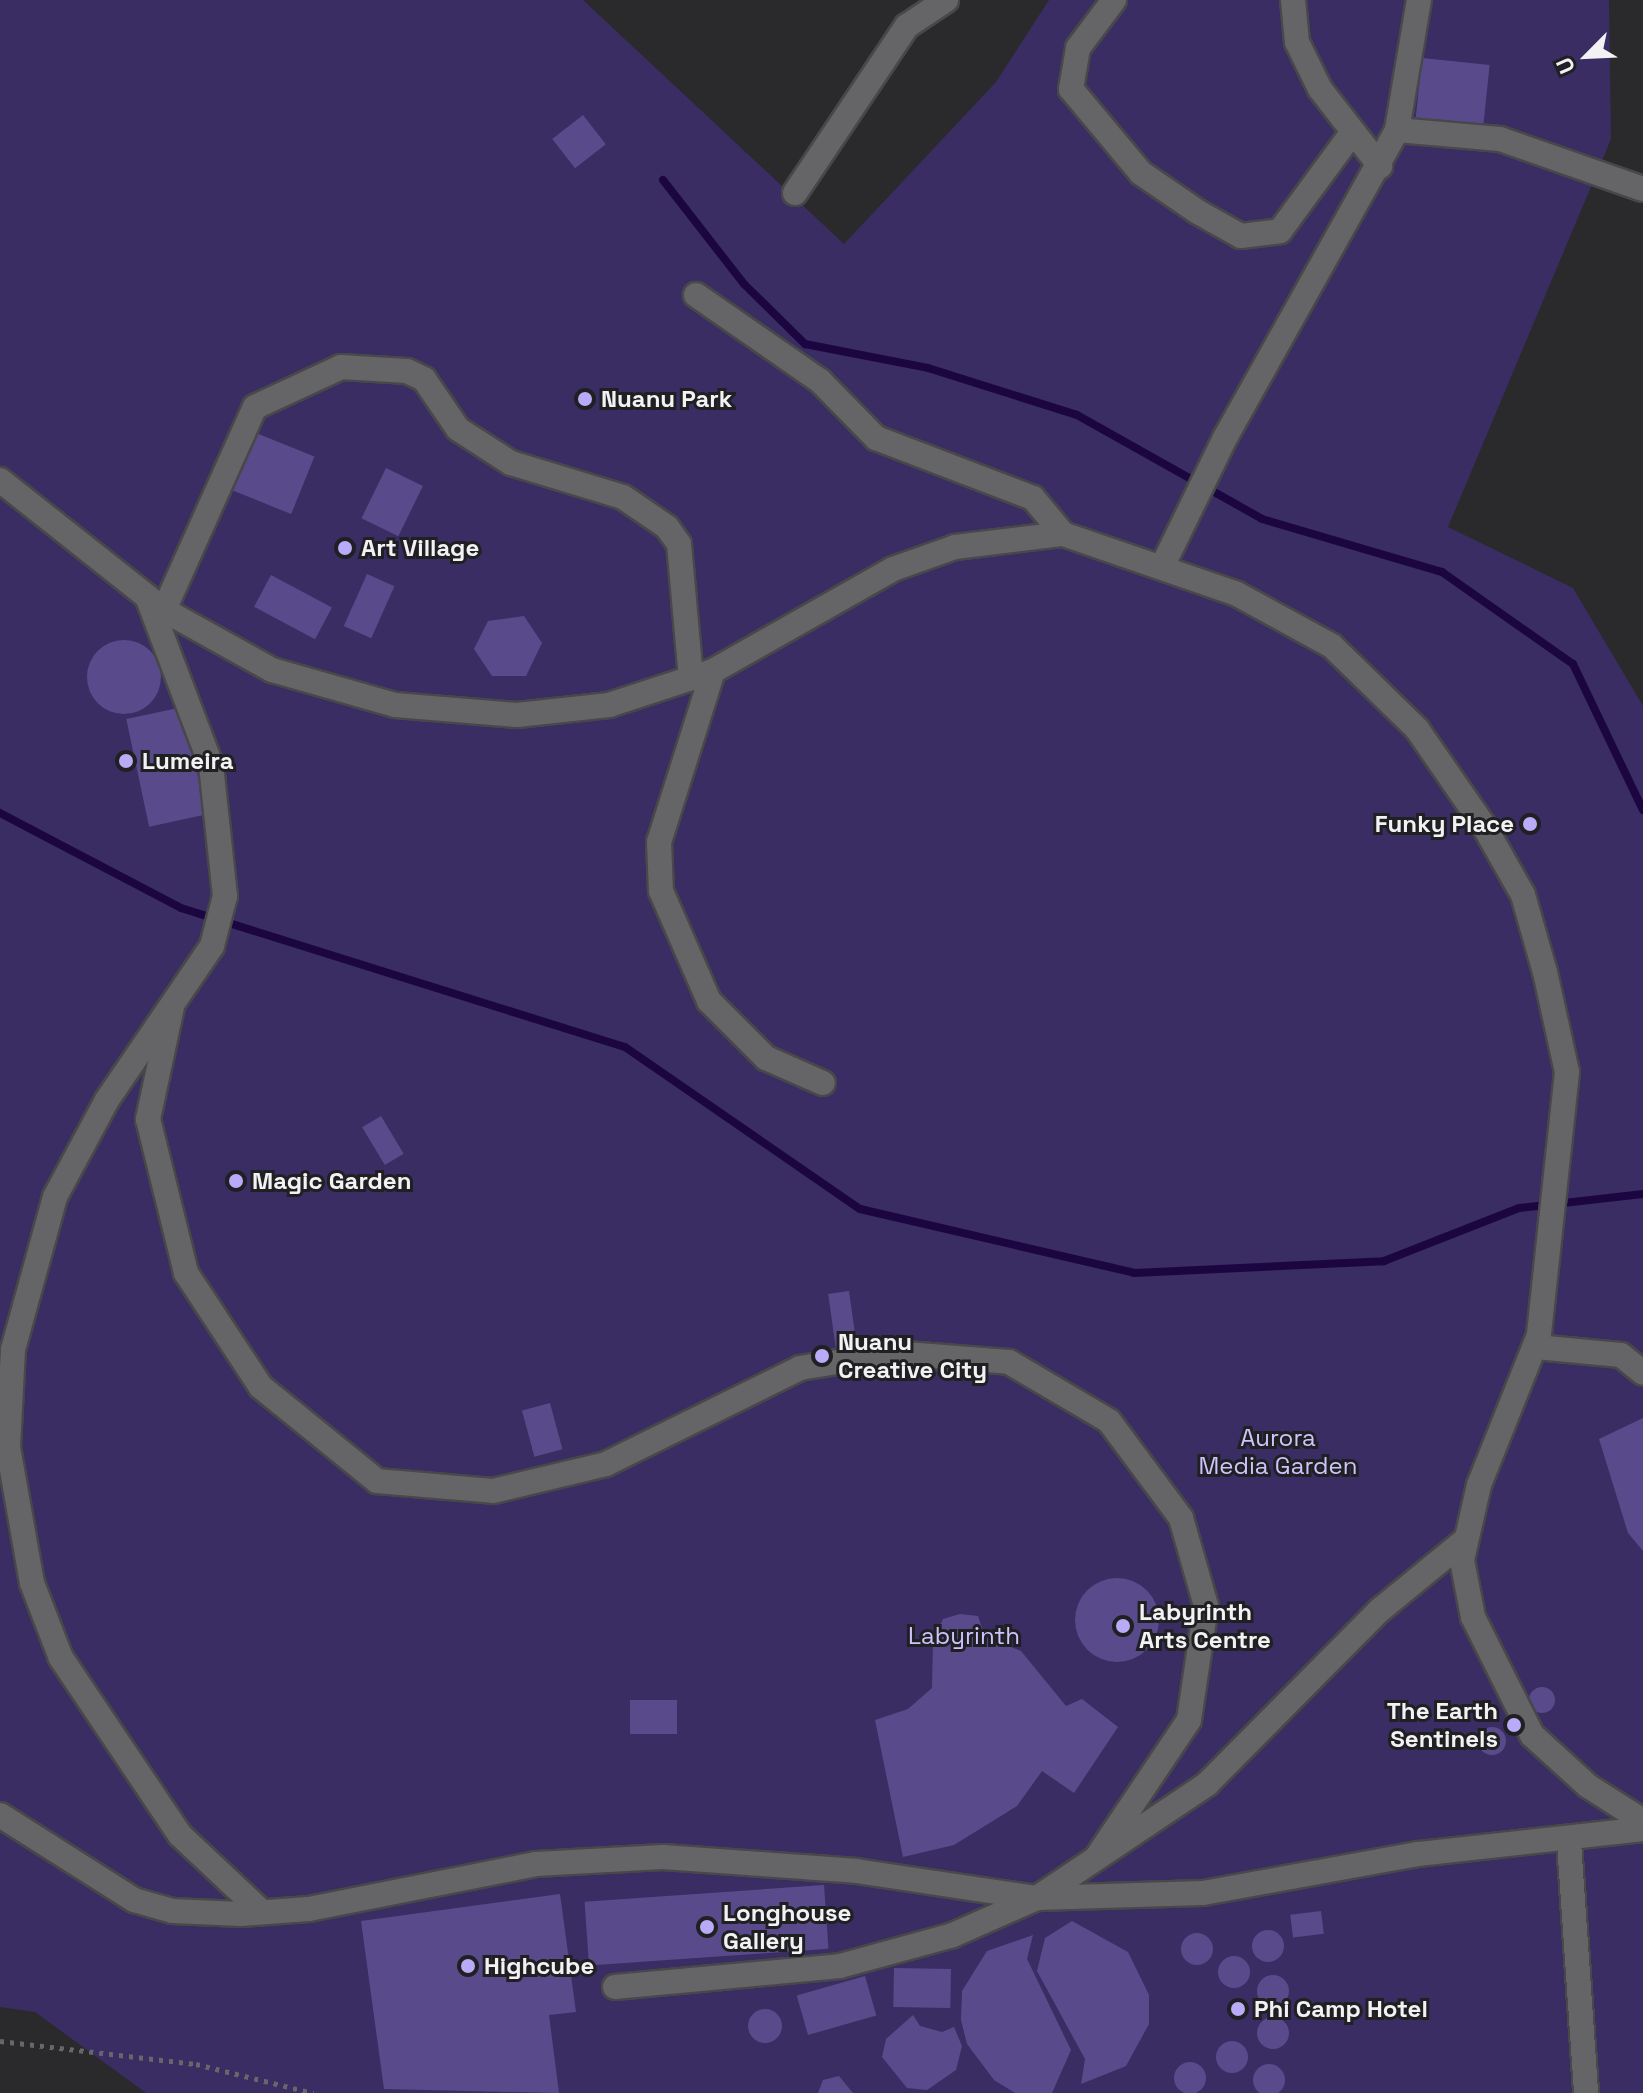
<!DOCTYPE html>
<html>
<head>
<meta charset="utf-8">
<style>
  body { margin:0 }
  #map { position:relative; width:1643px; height:2093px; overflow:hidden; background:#2a292c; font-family:"Space Grotesk",sans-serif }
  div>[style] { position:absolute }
  .green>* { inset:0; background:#3a2d63 }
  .stream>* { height:8px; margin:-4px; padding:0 4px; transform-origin:4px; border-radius:4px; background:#1c0642 }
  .building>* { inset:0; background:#594b8b; transform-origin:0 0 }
  .round { border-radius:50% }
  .path>* { height:5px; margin-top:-2.5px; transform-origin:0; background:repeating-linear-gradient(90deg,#676668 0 4px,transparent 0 10px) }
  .roads { filter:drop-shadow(2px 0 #48484a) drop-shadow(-2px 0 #48484a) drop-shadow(0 2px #48484a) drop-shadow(0 -2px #48484a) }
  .minor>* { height:24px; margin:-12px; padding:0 12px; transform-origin:12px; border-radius:12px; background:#656568 }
  .dots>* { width:22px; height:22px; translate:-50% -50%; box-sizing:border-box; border:4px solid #202022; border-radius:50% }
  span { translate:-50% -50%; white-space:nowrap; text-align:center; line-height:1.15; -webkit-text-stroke:6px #202022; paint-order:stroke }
  .poi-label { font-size:24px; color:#f2f1f3; font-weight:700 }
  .left { translate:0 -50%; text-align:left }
  .right { translate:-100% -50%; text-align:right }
  .park-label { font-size:24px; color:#cdc3fd }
  .north { position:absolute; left:1547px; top:16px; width:80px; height:80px; -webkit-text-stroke:6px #202022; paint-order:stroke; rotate:246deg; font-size:22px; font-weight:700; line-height:32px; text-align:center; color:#f2f1f3 }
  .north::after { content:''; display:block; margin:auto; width:28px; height:36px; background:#f2f1f3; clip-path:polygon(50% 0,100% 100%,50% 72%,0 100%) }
</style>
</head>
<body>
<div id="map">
  <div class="green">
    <i style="clip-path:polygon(0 0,583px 0,844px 244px,996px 82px,1049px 0,1609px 0,1611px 139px,1448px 527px,1573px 588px,1643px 706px,1643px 2093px,146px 2093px,35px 2012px,0 2007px)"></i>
  </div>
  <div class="stream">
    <i style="left:663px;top:180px;width:132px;rotate:52.1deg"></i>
    <i style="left:744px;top:284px;width:86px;rotate:44.5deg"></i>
    <i style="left:805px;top:344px;width:125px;rotate:11deg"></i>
    <i style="left:928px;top:368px;width:156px;rotate:17.5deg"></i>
    <i style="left:1077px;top:415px;width:212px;rotate:29.3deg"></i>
    <i style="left:1262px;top:519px;width:188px;rotate:16.4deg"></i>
    <i style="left:1442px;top:572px;width:160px;rotate:35.1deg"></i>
    <i style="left:1573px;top:664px;width:162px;rotate:64.4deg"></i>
    <i style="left:0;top:813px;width:204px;rotate:27.7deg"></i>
    <i style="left:181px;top:908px;width:465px;rotate:17.4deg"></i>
    <i style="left:625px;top:1047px;width:285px;rotate:34.6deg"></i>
    <i style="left:860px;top:1209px;width:281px;rotate:13.1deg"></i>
    <i style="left:1134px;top:1273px;width:250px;rotate:-2.7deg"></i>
    <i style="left:1384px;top:1261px;width:145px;rotate:-21.4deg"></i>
    <i style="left:1519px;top:1208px;width:125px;rotate:-6.4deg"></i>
  </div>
  <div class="building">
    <i style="left:1422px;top:58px;width:68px;height:64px;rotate:6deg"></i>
    <i style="left:583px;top:115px;width:37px;height:39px;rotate:52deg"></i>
    <i style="left:256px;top:433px;width:63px;height:62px;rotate:22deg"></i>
    <i style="left:386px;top:468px;width:41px;height:56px;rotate:26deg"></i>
    <i style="left:367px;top:574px;width:30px;height:57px;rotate:24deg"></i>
    <i style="left:271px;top:575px;width:69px;height:36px;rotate:28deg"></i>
    <i style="clip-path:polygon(524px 616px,542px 643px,526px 676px,492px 676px,474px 649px,488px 621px)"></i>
    <i class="round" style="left:87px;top:640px;width:74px;height:74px"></i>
    <i style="left:183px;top:707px;width:110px;height:58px;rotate:78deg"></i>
    <i style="left:381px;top:1116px;width:44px;height:22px;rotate:59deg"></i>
    <i style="left:849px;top:1291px;width:56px;height:21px;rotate:82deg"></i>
    <i style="left:550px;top:1403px;width:48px;height:29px;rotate:75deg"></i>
    <i style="clip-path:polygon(1643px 1418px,1643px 1551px,1628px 1533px,1599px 1439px)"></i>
    <i class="round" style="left:1075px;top:1578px;width:84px;height:84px"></i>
    <i style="clip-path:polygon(960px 1614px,978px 1616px,985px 1637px,1021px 1651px,1066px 1706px,1082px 1699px,1118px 1727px,1074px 1793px,1042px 1771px,1017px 1806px,954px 1845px,903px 1857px,875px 1720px,908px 1709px,932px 1688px,933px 1640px,943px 1619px)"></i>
    <i class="round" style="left:1529px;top:1687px;width:26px;height:26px"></i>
    <i style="left:630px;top:1700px;width:47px;height:34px"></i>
    <i class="round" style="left:1478px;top:1727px;width:28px;height:28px"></i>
    <i style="left:824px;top:1885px;width:64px;height:240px;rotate:86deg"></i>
    <i style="clip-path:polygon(560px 1894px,576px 2012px,549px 2015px,559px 2093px,384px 2089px,361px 1921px)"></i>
    <i style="left:1321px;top:1911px;width:23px;height:31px;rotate:83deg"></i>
    <i style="clip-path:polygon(1072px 1921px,1128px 1952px,1149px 1995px,1149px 2024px,1126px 2066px,1081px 2084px,1085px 2059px,1037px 1971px,1045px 1938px)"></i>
    <i class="round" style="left:1252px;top:1930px;width:32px;height:32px"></i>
    <i class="round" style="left:1181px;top:1933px;width:32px;height:32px"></i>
    <i style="clip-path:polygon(1033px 1935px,1027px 1959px,1071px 2050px,1052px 2093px,1015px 2093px,994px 2080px,967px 2044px,961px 2020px,962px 1991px,987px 1951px)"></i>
    <i class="round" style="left:1218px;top:1956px;width:32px;height:32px"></i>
    <i style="left:894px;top:1968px;width:57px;height:39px;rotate:1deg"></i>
    <i class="round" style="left:1257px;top:1975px;width:32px;height:32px"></i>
    <i style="left:865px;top:1976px;width:41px;height:71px;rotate:74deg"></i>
    <i class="round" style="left:748px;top:2009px;width:34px;height:34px"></i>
    <i style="clip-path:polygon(913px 2015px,920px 2026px,942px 2032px,954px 2027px,962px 2046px,956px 2070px,927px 2090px,907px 2088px,882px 2057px,886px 2039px)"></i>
    <i class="round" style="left:1257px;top:2017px;width:32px;height:32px"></i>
    <i class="round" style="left:1216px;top:2041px;width:32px;height:32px"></i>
    <i class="round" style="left:1174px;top:2062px;width:32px;height:32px"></i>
    <i class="round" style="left:1253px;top:2064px;width:32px;height:32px"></i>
    <i style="clip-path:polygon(839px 2076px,853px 2093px,818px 2093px,823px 2080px)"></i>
  </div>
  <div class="path">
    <i style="left:0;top:2041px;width:197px;rotate:6.7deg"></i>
    <i style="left:196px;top:2064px;width:121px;rotate:13.9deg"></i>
  </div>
  <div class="roads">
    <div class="minor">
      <i style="left:1114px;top:0;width:60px;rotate:126.9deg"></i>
      <i style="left:1078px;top:48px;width:42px;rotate:99.7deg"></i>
      <i style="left:1071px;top:89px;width:109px;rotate:50.2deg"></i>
      <i style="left:1141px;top:173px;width:69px;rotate:34.4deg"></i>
      <i style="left:1198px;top:212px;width:49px;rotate:29.2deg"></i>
      <i style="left:1241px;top:236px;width:39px;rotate:-7deg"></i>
      <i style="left:1280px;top:231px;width:122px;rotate:-53.7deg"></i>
      <i style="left:1293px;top:0;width:42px;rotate:84.6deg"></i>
      <i style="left:1297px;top:42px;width:52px;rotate:63.9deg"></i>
      <i style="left:1320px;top:89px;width:98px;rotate:52.1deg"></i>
      <i style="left:1397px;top:130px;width:103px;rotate:5deg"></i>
      <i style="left:1500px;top:139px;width:151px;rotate:19.3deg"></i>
      <i style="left:795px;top:193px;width:201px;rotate:-56.2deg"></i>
      <i style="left:907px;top:26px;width:47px;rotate:-33.7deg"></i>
      <i style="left:696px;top:295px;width:151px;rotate:34.7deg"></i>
      <i style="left:820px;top:381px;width:80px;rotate:45.5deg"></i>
      <i style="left:876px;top:438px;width:168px;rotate:20.9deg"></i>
      <i style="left:1033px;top:498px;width:47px;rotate:50.2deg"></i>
      <i style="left:0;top:480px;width:209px;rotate:38.4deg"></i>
      <i style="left:164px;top:610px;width:124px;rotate:29.1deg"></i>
      <i style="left:272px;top:670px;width:128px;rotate:15.9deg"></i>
      <i style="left:395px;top:705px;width:122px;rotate:4.7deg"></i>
      <i style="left:517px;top:715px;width:93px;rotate:-6.2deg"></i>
      <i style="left:609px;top:705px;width:109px;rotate:-18.1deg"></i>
      <i style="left:713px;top:671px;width:207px;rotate:-29.5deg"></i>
      <i style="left:893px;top:569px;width:66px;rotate:-19.5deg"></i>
      <i style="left:955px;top:547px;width:109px;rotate:-6.9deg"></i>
      <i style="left:1063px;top:534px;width:184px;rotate:19deg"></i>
      <i style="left:1237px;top:594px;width:108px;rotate:28.7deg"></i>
      <i style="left:1332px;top:646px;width:119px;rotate:44.3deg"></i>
      <i style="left:1417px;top:729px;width:118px;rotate:55.4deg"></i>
      <i style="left:1484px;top:826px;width:79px;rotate:60.5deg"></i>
      <i style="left:1523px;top:895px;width:80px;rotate:74.1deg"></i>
      <i style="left:1545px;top:972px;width:102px;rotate:77.6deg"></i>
      <i style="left:1567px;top:1072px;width:264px;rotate:96.1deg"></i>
      <i style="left:1539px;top:1335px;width:162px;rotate:111.8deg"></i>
      <i style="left:1479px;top:1485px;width:77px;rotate:102.8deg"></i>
      <i style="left:1462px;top:1560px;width:58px;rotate:79.1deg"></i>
      <i style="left:1473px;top:1617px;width:132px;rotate:63.4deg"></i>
      <i style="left:1532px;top:1735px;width:76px;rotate:42.3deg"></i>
      <i style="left:1588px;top:1786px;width:65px;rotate:32.5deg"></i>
      <i style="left:1163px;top:565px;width:141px;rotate:-64deg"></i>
      <i style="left:1225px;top:438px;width:353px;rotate:-60.8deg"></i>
      <i style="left:1397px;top:130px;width:132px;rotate:-80.4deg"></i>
      <i style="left:148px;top:599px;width:178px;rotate:69.2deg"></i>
      <i style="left:211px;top:765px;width:132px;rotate:83.9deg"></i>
      <i style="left:225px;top:896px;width:52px;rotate:104.6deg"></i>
      <i style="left:212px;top:946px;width:186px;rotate:124.3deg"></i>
      <i style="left:107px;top:1100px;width:110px;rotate:118.2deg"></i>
      <i style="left:55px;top:1197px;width:158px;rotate:105.4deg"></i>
      <i style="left:13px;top:1349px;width:98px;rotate:92.9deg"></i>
      <i style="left:8px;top:1447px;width:138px;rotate:80deg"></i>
      <i style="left:32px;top:1583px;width:80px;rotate:68.9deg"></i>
      <i style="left:61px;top:1658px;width:213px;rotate:56.1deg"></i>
      <i style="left:180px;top:1835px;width:112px;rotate:43.2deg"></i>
      <i style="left:164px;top:610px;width:222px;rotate:-65.9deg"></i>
      <i style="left:255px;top:407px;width:95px;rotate:-24.9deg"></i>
      <i style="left:341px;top:367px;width:66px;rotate:3.5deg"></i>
      <i style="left:407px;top:371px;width:19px;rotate:25deg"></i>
      <i style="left:424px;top:379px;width:60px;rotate:55.8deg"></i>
      <i style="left:458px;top:429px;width:63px;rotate:32.7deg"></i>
      <i style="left:511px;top:463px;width:117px;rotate:16.9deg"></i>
      <i style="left:623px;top:497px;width:53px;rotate:34.3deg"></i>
      <i style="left:667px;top:527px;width:21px;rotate:55deg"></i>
      <i style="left:679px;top:544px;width:135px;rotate:84.9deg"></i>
      <i style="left:713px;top:671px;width:179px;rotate:107.5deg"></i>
      <i style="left:659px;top:842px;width:49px;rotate:87.7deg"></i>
      <i style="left:661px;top:891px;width:120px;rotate:66.4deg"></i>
      <i style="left:709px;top:1001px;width:81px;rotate:45deg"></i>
      <i style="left:766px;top:1058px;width:62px;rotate:23.7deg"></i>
      <i style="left:172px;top:1007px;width:115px;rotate:102.1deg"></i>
      <i style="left:148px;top:1119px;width:159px;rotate:76.1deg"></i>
      <i style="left:186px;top:1273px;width:136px;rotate:56.7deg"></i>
      <i style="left:261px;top:1387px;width:149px;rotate:39deg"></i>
      <i style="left:377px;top:1481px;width:116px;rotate:4.9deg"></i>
      <i style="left:493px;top:1491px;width:116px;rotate:-13.4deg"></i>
      <i style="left:606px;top:1464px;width:216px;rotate:-26.3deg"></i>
      <i style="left:800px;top:1368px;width:94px;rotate:-9.2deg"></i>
      <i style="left:893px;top:1353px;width:116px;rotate:4.4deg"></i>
      <i style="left:1009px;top:1362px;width:116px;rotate:30.5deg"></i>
      <i style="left:1109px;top:1421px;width:121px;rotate:53.4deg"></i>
      <i style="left:1181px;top:1518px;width:91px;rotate:74.1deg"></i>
      <i style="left:1206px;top:1606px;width:115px;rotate:98.5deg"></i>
      <i style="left:1189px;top:1720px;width:165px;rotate:123.9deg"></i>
      <i style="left:1536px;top:1347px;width:85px;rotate:5.4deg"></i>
      <i style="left:1621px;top:1355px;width:28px;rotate:39deg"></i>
      <i style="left:0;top:1815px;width:159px;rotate:32.4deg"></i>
      <i style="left:134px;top:1900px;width:40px;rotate:16deg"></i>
      <i style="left:172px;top:1911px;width:69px;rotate:2.5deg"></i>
      <i style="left:241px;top:1914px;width:68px;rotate:-4.2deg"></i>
      <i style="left:309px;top:1909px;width:231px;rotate:-11.2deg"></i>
      <i style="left:536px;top:1864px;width:127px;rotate:-3.2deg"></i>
      <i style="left:663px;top:1857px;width:194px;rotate:4.1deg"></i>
      <i style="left:856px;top:1871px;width:183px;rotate:8.5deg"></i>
      <i style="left:1037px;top:1898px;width:166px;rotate:-1.7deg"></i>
      <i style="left:1203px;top:1893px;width:219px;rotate:-10.3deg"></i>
      <i style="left:1418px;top:1854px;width:226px;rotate:-6.3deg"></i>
      <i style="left:1569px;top:1842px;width:252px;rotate:86.1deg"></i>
      <i style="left:615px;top:1987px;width:226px;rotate:-5.3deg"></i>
      <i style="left:840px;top:1966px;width:117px;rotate:-15.3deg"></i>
      <i style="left:953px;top:1935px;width:92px;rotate:-23.8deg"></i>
      <i style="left:1037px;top:1898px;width:205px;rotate:-33.8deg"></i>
      <i style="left:1207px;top:1784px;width:245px;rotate:-45.2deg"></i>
      <i style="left:1380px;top:1610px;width:109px;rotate:-39.4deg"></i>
    </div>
  </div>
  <div class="dots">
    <i style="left:585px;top:399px;background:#b9abf7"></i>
    <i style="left:345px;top:548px;background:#b9abf7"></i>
    <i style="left:126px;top:761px;background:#b9abf7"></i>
    <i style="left:1530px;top:824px;background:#b9abf7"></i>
    <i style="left:236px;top:1181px;background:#b9abf7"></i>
    <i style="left:822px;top:1356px;background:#b9abf7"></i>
    <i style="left:1123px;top:1626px;background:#b9abf7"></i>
    <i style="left:1514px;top:1725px;background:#b9abf7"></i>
    <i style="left:707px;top:1927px;background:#b9abf7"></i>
    <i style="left:468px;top:1966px;background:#b9abf7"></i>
    <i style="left:1238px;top:2009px;background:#b9abf7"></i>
  </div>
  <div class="poi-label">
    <span class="left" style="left:601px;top:399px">Nuanu Park</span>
    <span class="left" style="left:361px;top:548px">Art Village</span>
    <span class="left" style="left:142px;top:761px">Lumeira</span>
    <span class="right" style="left:1514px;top:824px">Funky Place</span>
    <span class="left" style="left:252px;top:1181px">Magic Garden</span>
    <span class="left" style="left:838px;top:1356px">Nuanu<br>Creative City</span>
    <span class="left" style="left:1139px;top:1626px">Labyrinth<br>Arts Centre</span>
    <span class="right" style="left:1498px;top:1725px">The Earth<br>Sentinels</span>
    <span class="left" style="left:723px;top:1927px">Longhouse<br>Gallery</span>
    <span class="left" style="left:484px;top:1966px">Highcube</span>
    <span class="left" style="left:1254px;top:2009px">Phi Camp Hotel</span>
  </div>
  <div class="park-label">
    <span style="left:1278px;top:1452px">Aurora<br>Media Garden</span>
    <span style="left:964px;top:1636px">Labyrinth</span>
  </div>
  <div class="north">U</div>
</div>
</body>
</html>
